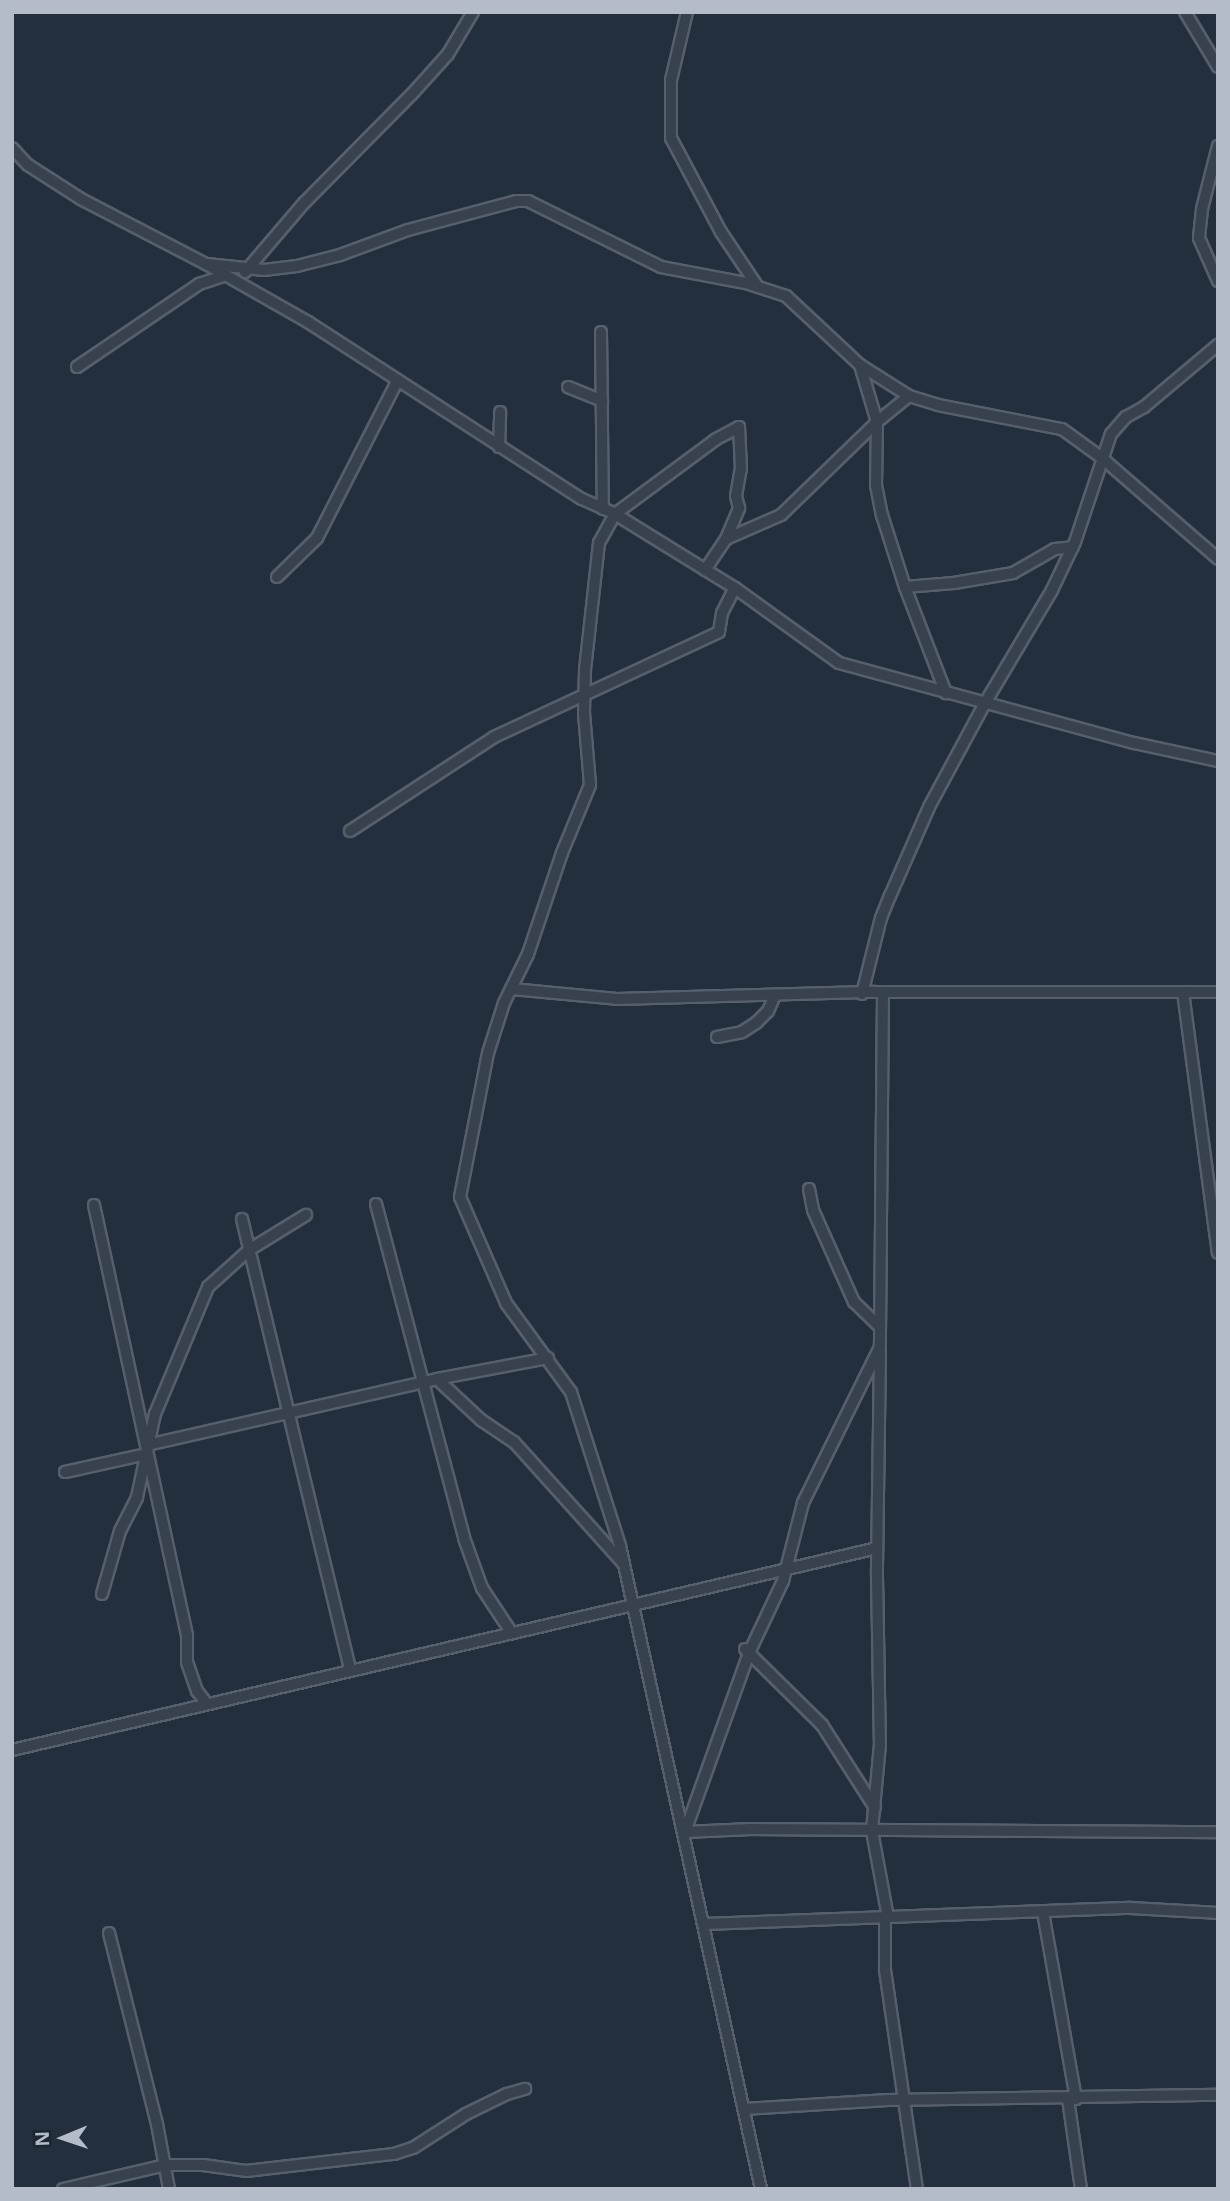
<!DOCTYPE html>
<html>
<head>
<meta charset="utf-8">
<style>
  body { margin:0 }
  #map { position:relative; width:1230px; height:2201px; overflow:hidden; background:#242f3e; font-family:"Noto Sans",sans-serif }
  div>[style] { position:absolute }
  .roads { filter:drop-shadow(2px 0 #565f6c) drop-shadow(-2px 0 #565f6c) drop-shadow(0 2px #565f6c) drop-shadow(0 -2px #565f6c) }
  .minor>* { height:10px; margin:-5px; padding:0 5px; transform-origin:5px; border-radius:5px; background:#38414e }
  span { translate:-50% -50%; white-space:nowrap; text-align:center; line-height:1.15; -webkit-text-stroke:6px #1d2633; paint-order:stroke }
  .frame { position:absolute; inset:0; border:14px solid #b4bcc9; pointer-events:none }
  .north { position:absolute; left:28px; top:2103px; width:70px; height:70px; -webkit-text-stroke:5px #1d2633; paint-order:stroke; rotate:268deg; font-size:19px; font-weight:700; line-height:28px; text-align:center; color:#b4bcc9 }
  .north::after { content:''; display:block; margin:auto; width:24px; height:32px; background:#b4bcc9; clip-path:polygon(50% 0,100% 100%,50% 72%,0 100%) }
</style>
</head>
<body>
<div id="map">
  <div class="roads">
    <div class="minor">
      <i style="left:687px;top:12px;width:70px;rotate:103.2deg"></i>
      <i style="left:671px;top:80px;width:58px;rotate:90deg"></i>
      <i style="left:671px;top:138px;width:106px;rotate:62deg"></i>
      <i style="left:721px;top:232px;width:66px;rotate:56.1deg"></i>
      <i style="left:1185px;top:12px;width:64px;rotate:59deg"></i>
      <i style="left:1218px;top:146px;width:65px;rotate:104.3deg"></i>
      <i style="left:1202px;top:209px;width:29px;rotate:96deg"></i>
      <i style="left:1199px;top:238px;width:47px;rotate:66.2deg"></i>
      <i style="left:12px;top:148px;width:23px;rotate:47deg"></i>
      <i style="left:28px;top:165px;width:63px;rotate:32.7deg"></i>
      <i style="left:81px;top:199px;width:141px;rotate:27.5deg"></i>
      <i style="left:206px;top:264px;width:117px;rotate:29.6deg"></i>
      <i style="left:308px;top:322px;width:326px;rotate:32.9deg"></i>
      <i style="left:582px;top:499px;width:36px;rotate:24deg"></i>
      <i style="left:615px;top:514px;width:141px;rotate:31.7deg"></i>
      <i style="left:735px;top:588px;width:128px;rotate:35.8deg"></i>
      <i style="left:839px;top:663px;width:306px;rotate:15.2deg"></i>
      <i style="left:1134px;top:743px;width:86px;rotate:12.1deg"></i>
      <i style="left:207px;top:264px;width:57px;rotate:6deg"></i>
      <i style="left:264px;top:270px;width:33px;rotate:-7deg"></i>
      <i style="left:297px;top:266px;width:44px;rotate:-14.3deg"></i>
      <i style="left:340px;top:255px;width:72px;rotate:-20.2deg"></i>
      <i style="left:408px;top:230px;width:112px;rotate:-15deg"></i>
      <i style="left:516px;top:201px;width:12px"></i>
      <i style="left:528px;top:201px;width:148px;rotate:26.4deg"></i>
      <i style="left:661px;top:267px;width:86px;rotate:10.7deg"></i>
      <i style="left:746px;top:283px;width:42px;rotate:18deg"></i>
      <i style="left:786px;top:296px;width:101px;rotate:43deg"></i>
      <i style="left:860px;top:365px;width:58px;rotate:32.3deg"></i>
      <i style="left:909px;top:396px;width:30px;rotate:17deg"></i>
      <i style="left:938px;top:405px;width:126px;rotate:11deg"></i>
      <i style="left:1062px;top:429px;width:49px;rotate:35.9deg"></i>
      <i style="left:1102px;top:458px;width:154px;rotate:41deg"></i>
      <i style="left:245px;top:272px;width:91px;rotate:-49.5deg"></i>
      <i style="left:304px;top:203px;width:153px;rotate:-45.3deg"></i>
      <i style="left:412px;top:94px;width:54px;rotate:-48deg"></i>
      <i style="left:448px;top:54px;width:49px;rotate:-59.2deg"></i>
      <i style="left:601px;top:332px;width:177px;rotate:89.4deg"></i>
      <i style="left:860px;top:365px;width:59px;rotate:73.4deg"></i>
      <i style="left:877px;top:422px;width:63px;rotate:90.9deg"></i>
      <i style="left:876px;top:485px;width:31px;rotate:79deg"></i>
      <i style="left:882px;top:515px;width:76px;rotate:72.3deg"></i>
      <i style="left:905px;top:587px;width:114px;rotate:68.9deg"></i>
      <i style="left:77px;top:367px;width:148px;rotate:-34.2deg"></i>
      <i style="left:199px;top:284px;width:25px;rotate:-18deg"></i>
      <i style="left:568px;top:387px;width:37px;rotate:22deg"></i>
      <i style="left:499px;top:447px;width:35px;rotate:-88deg"></i>
      <i style="left:726px;top:539px;width:34px;rotate:-67deg"></i>
      <i style="left:739px;top:508px;width:12px;rotate:-104deg"></i>
      <i style="left:736px;top:496px;width:27px;rotate:-80deg"></i>
      <i style="left:741px;top:469px;width:42px;rotate:-92.7deg"></i>
      <i style="left:739px;top:427px;width:27px;rotate:152deg"></i>
      <i style="left:715px;top:440px;width:124px;rotate:143.5deg"></i>
      <i style="left:615px;top:514px;width:33px;rotate:119deg"></i>
      <i style="left:599px;top:543px;width:127px;rotate:96.3deg"></i>
      <i style="left:585px;top:669px;width:44px;rotate:91.3deg"></i>
      <i style="left:584px;top:713px;width:72px;rotate:85.2deg"></i>
      <i style="left:590px;top:785px;width:74px;rotate:112.4deg"></i>
      <i style="left:562px;top:853px;width:107px;rotate:108.6deg"></i>
      <i style="left:528px;top:954px;width:55px;rotate:116.1deg"></i>
      <i style="left:504px;top:1003px;width:52px;rotate:107.7deg"></i>
      <i style="left:488px;top:1053px;width:147px;rotate:101deg"></i>
      <i style="left:460px;top:1197px;width:116px;rotate:66.5deg"></i>
      <i style="left:506px;top:1303px;width:110px;rotate:53.9deg"></i>
      <i style="left:571px;top:1392px;width:162px;rotate:72.3deg"></i>
      <i style="left:620px;top:1546px;width:658px;rotate:77.63deg"></i>
      <i style="left:705px;top:570px;width:37px;rotate:-56deg"></i>
      <i style="left:726px;top:539px;width:60px;rotate:-23.6deg"></i>
      <i style="left:781px;top:515px;width:134px;rotate:-44.1deg"></i>
      <i style="left:877px;top:422px;width:41px;rotate:-39.1deg"></i>
      <i style="left:277px;top:577px;width:56px;rotate:-44.3deg"></i>
      <i style="left:317px;top:538px;width:175px;rotate:-62.9deg"></i>
      <i style="left:905px;top:587px;width:49px;rotate:-4.7deg"></i>
      <i style="left:954px;top:583px;width:60px;rotate:-9.6deg"></i>
      <i style="left:1013px;top:573px;width:48px;rotate:-29.7deg"></i>
      <i style="left:1055px;top:549px;width:18px;rotate:-6deg"></i>
      <i style="left:350px;top:831px;width:172px;rotate:-33.1deg"></i>
      <i style="left:494px;top:737px;width:248px;rotate:-25deg"></i>
      <i style="left:719px;top:632px;width:19px;rotate:-81deg"></i>
      <i style="left:722px;top:613px;width:28px;rotate:-63deg"></i>
      <i style="left:512px;top:989px;width:105px;rotate:5.4deg"></i>
      <i style="left:617px;top:999px;width:257px;rotate:-1.6deg"></i>
      <i style="left:874px;top:992px;width:344px"></i>
      <i style="left:883px;top:992px;width:355px;rotate:90.5deg"></i>
      <i style="left:880px;top:1347px;width:174px;rotate:116.3deg"></i>
      <i style="left:803px;top:1503px;width:81px;rotate:104.4deg"></i>
      <i style="left:783px;top:1581px;width:80px;rotate:115.3deg"></i>
      <i style="left:749px;top:1653px;width:190px;rotate:109.7deg"></i>
      <i style="left:685px;top:1832px;width:66px;rotate:-2.6deg"></i>
      <i style="left:751px;top:1829px;width:467px;rotate:0.4deg"></i>
      <i style="left:1183px;top:992px;width:263px;rotate:82.4deg"></i>
      <i style="left:862px;top:994px;width:78px;rotate:-76deg"></i>
      <i style="left:881px;top:918px;width:24px;rotate:-68deg"></i>
      <i style="left:890px;top:896px;width:97px;rotate:-66.3deg"></i>
      <i style="left:929px;top:807px;width:118px;rotate:-61.7deg"></i>
      <i style="left:985px;top:703px;width:131px;rotate:-59.3deg"></i>
      <i style="left:1052px;top:590px;width:53px;rotate:-64.4deg"></i>
      <i style="left:1075px;top:542px;width:114px;rotate:-71.6deg"></i>
      <i style="left:1111px;top:434px;width:23px;rotate:-49deg"></i>
      <i style="left:1126px;top:417px;width:21px;rotate:-29deg"></i>
      <i style="left:1144px;top:407px;width:97px;rotate:-40deg"></i>
      <i style="left:717px;top:1037px;width:25px;rotate:-11deg"></i>
      <i style="left:742px;top:1032px;width:17px;rotate:-33deg"></i>
      <i style="left:756px;top:1023px;width:17px;rotate:-45deg"></i>
      <i style="left:768px;top:1011px;width:17px;rotate:-66deg"></i>
      <i style="left:809px;top:1189px;width:21px;rotate:79deg"></i>
      <i style="left:813px;top:1210px;width:101px;rotate:66deg"></i>
      <i style="left:854px;top:1302px;width:36px;rotate:44deg"></i>
      <i style="left:376px;top:1204px;width:345px;rotate:75.2deg"></i>
      <i style="left:464px;top:1538px;width:53px;rotate:70.2deg"></i>
      <i style="left:482px;top:1588px;width:53px;rotate:56.6deg"></i>
      <i style="left:94px;top:1205px;width:441px;rotate:77.8deg"></i>
      <i style="left:187px;top:1636px;width:26px;rotate:90deg"></i>
      <i style="left:187px;top:1662px;width:31px;rotate:71deg"></i>
      <i style="left:197px;top:1691px;width:16px;rotate:52deg"></i>
      <i style="left:242px;top:1219px;width:464px;rotate:76.5deg"></i>
      <i style="left:880px;top:1352px;width:224px;rotate:90.8deg"></i>
      <i style="left:877px;top:1576px;width:168px;rotate:89deg"></i>
      <i style="left:880px;top:1744px;width:87px;rotate:95.3deg"></i>
      <i style="left:872px;top:1831px;width:87px;rotate:79.5deg"></i>
      <i style="left:437px;top:1379px;width:60px;rotate:43deg"></i>
      <i style="left:481px;top:1420px;width:40px;rotate:34deg"></i>
      <i style="left:514px;top:1442px;width:164px;rotate:48deg"></i>
      <i style="left:147px;top:1445px;width:297px;rotate:-12.8deg"></i>
      <i style="left:437px;top:1379px;width:113px;rotate:-10.7deg"></i>
      <i style="left:65px;top:1472px;width:83px;rotate:-12.5deg"></i>
      <i style="left:102px;top:1594px;width:66px;rotate:-74.1deg"></i>
      <i style="left:120px;top:1531px;width:38px;rotate:-63deg"></i>
      <i style="left:137px;top:1497px;width:85px;rotate:-77.8deg"></i>
      <i style="left:155px;top:1414px;width:138px;rotate:-67.3deg"></i>
      <i style="left:208px;top:1287px;width:55px;rotate:-42.1deg"></i>
      <i style="left:249px;top:1250px;width:67px;rotate:-31.6deg"></i>
      <i style="left:745px;top:1649px;width:108px;rotate:44.6deg"></i>
      <i style="left:822px;top:1725px;width:98px;rotate:57.4deg"></i>
      <i style="left:12px;top:1750px;width:888px;rotate:-13.14deg"></i>
      <i style="left:1043px;top:1912px;width:190px;rotate:80deg"></i>
      <i style="left:885px;top:1918px;width:52px;rotate:90deg"></i>
      <i style="left:885px;top:1970px;width:221px;rotate:81.7deg"></i>
      <i style="left:705px;top:1924px;width:426px;rotate:-2.2deg"></i>
      <i style="left:1131px;top:1908px;width:87px;rotate:3.3deg"></i>
      <i style="left:109px;top:1933px;width:197px;rotate:75.9deg"></i>
      <i style="left:157px;top:2124px;width:66px;rotate:79.5deg"></i>
      <i style="left:1068px;top:2099px;width:91px;rotate:81.8deg"></i>
      <i style="left:744px;top:2109px;width:144px;rotate:-3.6deg"></i>
      <i style="left:888px;top:2100px;width:330px;rotate:-0.9deg"></i>
      <i style="left:63px;top:2189px;width:105px;rotate:-13.2deg"></i>
      <i style="left:165px;top:2165px;width:38px"></i>
      <i style="left:203px;top:2165px;width:43px;rotate:7.9deg"></i>
      <i style="left:246px;top:2171px;width:149px;rotate:-6.6deg"></i>
      <i style="left:394px;top:2154px;width:20px;rotate:-18deg"></i>
      <i style="left:413px;top:2148px;width:63px;rotate:-32.7deg"></i>
      <i style="left:466px;top:2114px;width:46px;rotate:-26deg"></i>
      <i style="left:507px;top:2094px;width:19px;rotate:-16deg"></i>
    </div>
  </div>
  <div class="frame"></div>
  <div class="north">N</div>
</div>
</body>
</html>
